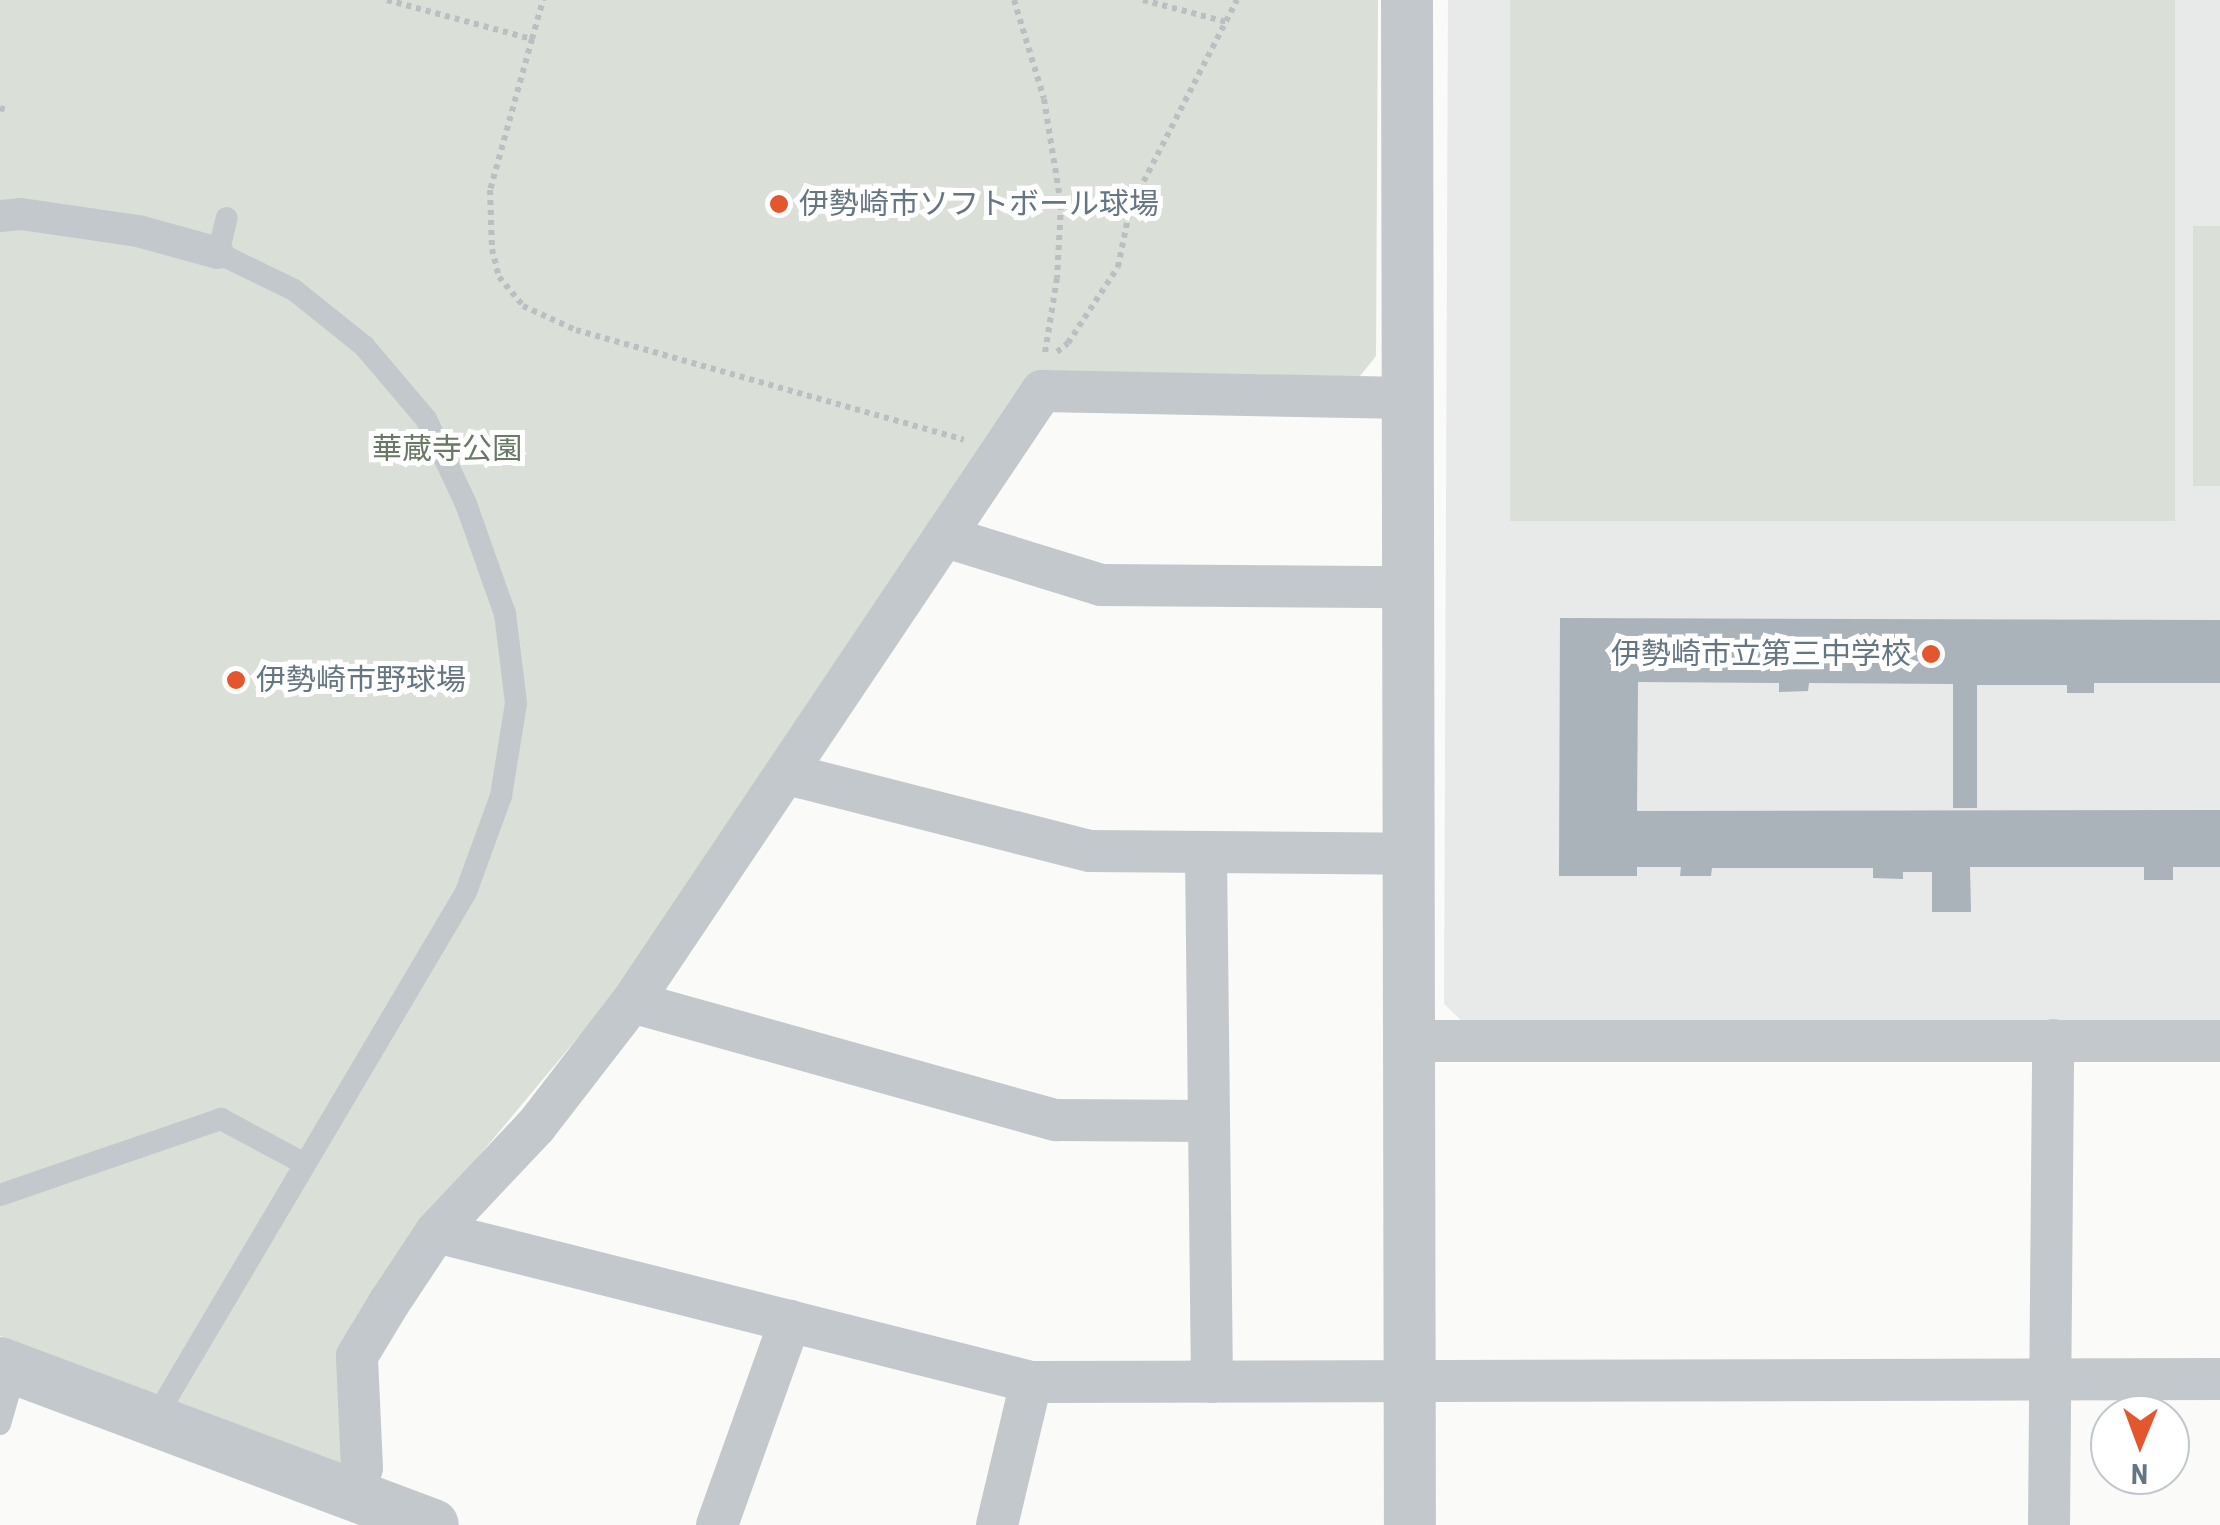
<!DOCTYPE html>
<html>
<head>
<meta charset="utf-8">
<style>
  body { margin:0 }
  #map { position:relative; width:2220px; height:1525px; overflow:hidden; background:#fafaf8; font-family:"Roboto Condensed","Noto Sans JP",sans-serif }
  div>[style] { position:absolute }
  .built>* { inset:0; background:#e8e9e9 }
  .green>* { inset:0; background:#dadfd7; transform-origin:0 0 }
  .building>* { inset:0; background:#aab3b9 }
  .path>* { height:6px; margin-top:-3px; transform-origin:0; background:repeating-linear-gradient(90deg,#bbbfc2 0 5px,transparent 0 10px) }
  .service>* { height:22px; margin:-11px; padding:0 11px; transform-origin:11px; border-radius:11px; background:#c3c8cc }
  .pedestrian>* { height:32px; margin:-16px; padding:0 16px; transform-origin:16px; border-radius:16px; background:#c3c8cc }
  .minor>* { height:42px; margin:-21px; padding:0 21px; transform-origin:21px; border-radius:21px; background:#c3c8cc }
  .tertiary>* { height:52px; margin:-26px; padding:0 26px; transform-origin:26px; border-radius:26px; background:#c3c8cc }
  .dots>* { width:28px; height:28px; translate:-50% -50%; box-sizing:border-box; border:5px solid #fff; border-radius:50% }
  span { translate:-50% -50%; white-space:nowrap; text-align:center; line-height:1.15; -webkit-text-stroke:10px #fff; paint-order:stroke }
  .poi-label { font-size:30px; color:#657683 }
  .left { translate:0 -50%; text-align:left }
  .right { translate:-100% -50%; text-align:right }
  .park-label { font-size:30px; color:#687a64 }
  .north { position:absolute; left:2090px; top:1395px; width:100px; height:100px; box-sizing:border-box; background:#fff; border:2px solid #c1c8cd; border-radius:50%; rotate:181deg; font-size:28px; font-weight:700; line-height:40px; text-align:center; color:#657683 }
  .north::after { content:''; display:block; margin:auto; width:35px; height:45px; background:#e4572e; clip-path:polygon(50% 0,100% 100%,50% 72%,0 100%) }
</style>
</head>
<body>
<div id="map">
  <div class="built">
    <i style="clip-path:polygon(1448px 0,2220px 0,2220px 1023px,1465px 1024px,1444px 1004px)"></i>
  </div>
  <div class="green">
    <i style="clip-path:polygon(0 0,1378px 0,1376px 356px,1360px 376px,1030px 376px,686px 908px,478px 1157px,342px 1346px,343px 1469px,0 1336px)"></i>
    <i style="left:1510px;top:0;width:665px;height:521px"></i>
    <i style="left:2193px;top:226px;width:27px;height:260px"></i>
  </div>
  <div class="building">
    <i style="clip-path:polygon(1560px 618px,2220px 620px,2220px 683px,2094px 683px,2094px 693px,2067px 693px,2067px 685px,1977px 685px,1977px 808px,1953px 808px,1953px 684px,1809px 683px,1808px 691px,1779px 692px,1779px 683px,1638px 682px,1637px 811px,2220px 810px,2220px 867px,2173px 867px,2173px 880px,2144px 880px,2144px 867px,1970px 867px,1971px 912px,1932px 912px,1932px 872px,1903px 872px,1903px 879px,1873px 878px,1873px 868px,1712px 868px,1711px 876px,1680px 876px,1681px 867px,1637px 867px,1637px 876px,1559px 876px)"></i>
  </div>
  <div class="path">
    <i style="left:387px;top:0;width:150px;rotate:15.1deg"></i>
    <i style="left:532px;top:39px;width:41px;rotate:-74.2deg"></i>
    <i style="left:1014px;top:0;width:103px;rotate:73.1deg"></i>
    <i style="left:1044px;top:99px;width:107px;rotate:80.9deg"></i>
    <i style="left:1061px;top:205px;width:73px;rotate:93.1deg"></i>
    <i style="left:1057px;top:278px;width:76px;rotate:99.1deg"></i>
    <i style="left:1143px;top:0;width:86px;rotate:14.8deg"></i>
    <i style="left:532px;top:39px;width:157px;rotate:105.5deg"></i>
    <i style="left:490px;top:190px;width:59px;rotate:88.1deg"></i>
    <i style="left:492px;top:249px;width:29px;rotate:76deg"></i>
    <i style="left:499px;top:277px;width:38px;rotate:50deg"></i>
    <i style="left:523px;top:306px;width:58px;rotate:24.4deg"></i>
    <i style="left:576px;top:330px;width:403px;rotate:15.8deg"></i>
    <i style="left:0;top:108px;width:10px;rotate:17deg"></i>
    <i style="left:1057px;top:352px;width:14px;rotate:-39deg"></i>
    <i style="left:1068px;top:343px;width:91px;rotate:-56.7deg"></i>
    <i style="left:1118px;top:267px;width:60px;rotate:-78.5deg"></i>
    <i style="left:1130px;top:208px;width:234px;rotate:-62.8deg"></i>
  </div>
  <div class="service">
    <i style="left:0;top:1195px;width:234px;rotate:-19deg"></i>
    <i style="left:221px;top:1119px;width:95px;rotate:28.2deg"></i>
    <i style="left:154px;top:1420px;width:613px;rotate:-59.42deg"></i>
    <i style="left:466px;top:892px;width:102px;rotate:-70deg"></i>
    <i style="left:501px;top:796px;width:94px;rotate:-80.8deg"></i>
    <i style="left:516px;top:703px;width:90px;rotate:-97deg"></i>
    <i style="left:505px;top:614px;width:117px;rotate:-109.5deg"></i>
    <i style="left:466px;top:504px;width:94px;rotate:-115.2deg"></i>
    <i style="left:426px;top:419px;width:96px;rotate:-130.3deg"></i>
    <i style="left:364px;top:346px;width:90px;rotate:-141.3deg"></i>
    <i style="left:294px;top:290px;width:85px;rotate:-154deg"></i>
    <i style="left:218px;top:253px;width:36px;rotate:-76deg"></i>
    <i style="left:0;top:1424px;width:57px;rotate:-73.8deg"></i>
  </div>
  <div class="pedestrian">
    <i style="left:0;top:216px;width:21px;rotate:-5deg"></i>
    <i style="left:21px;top:214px;width:118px;rotate:8.3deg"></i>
    <i style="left:138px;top:231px;width:83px;rotate:15.4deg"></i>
  </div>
  <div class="minor">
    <i style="left:946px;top:537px;width:162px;rotate:17.2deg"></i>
    <i style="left:1101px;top:585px;width:305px;rotate:0.4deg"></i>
    <i style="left:792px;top:769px;width:14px;rotate:39deg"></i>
    <i style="left:803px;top:778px;width:296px;rotate:14.3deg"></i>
    <i style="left:1090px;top:851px;width:318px;rotate:0.5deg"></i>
    <i style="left:1206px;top:855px;width:527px;rotate:89.35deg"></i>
    <i style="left:632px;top:1002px;width:440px;rotate:15.6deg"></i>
    <i style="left:1056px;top:1120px;width:152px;rotate:0.4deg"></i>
    <i style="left:1410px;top:1041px;width:810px"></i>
    <i style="left:436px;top:1232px;width:614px;rotate:14.15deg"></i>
    <i style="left:1031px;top:1382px;width:1189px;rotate:-0.14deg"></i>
    <i style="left:353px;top:1495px;width:28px;rotate:-72deg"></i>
    <i style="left:362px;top:1468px;width:112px;rotate:-92.6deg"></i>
    <i style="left:357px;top:1356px;width:62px;rotate:-58.9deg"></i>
    <i style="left:389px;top:1303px;width:85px;rotate:-56.5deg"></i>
    <i style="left:436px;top:1232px;width:146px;rotate:-46.7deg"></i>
    <i style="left:536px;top:1126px;width:157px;rotate:-52.3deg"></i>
    <i style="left:632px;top:1002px;width:736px;rotate:-56.14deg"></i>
    <i style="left:1042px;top:391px;width:364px;rotate:1.1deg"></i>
    <i style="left:717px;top:1525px;width:217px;rotate:-70.3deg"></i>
    <i style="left:997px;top:1525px;width:147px;rotate:-76.6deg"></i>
    <i style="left:2049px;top:1525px;width:485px;rotate:-89.5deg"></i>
  </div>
  <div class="tertiary">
    <i style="left:1407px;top:0;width:1525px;rotate:89.89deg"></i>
    <i style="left:0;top:1363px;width:462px;rotate:20.5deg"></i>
  </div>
  <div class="dots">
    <i style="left:779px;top:204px;background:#e4572e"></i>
    <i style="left:1931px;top:654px;background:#e4572e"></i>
    <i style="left:236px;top:680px;background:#e4572e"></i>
  </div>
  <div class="poi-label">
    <span class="left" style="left:799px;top:204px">伊勢崎市ソフトボール球場</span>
    <span class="right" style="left:1911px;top:654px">伊勢崎市立第三中学校</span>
    <span class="left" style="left:256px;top:680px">伊勢崎市野球場</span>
  </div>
  <div class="park-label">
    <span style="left:447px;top:449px">華蔵寺公園</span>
  </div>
  <div class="north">N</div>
</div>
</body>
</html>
